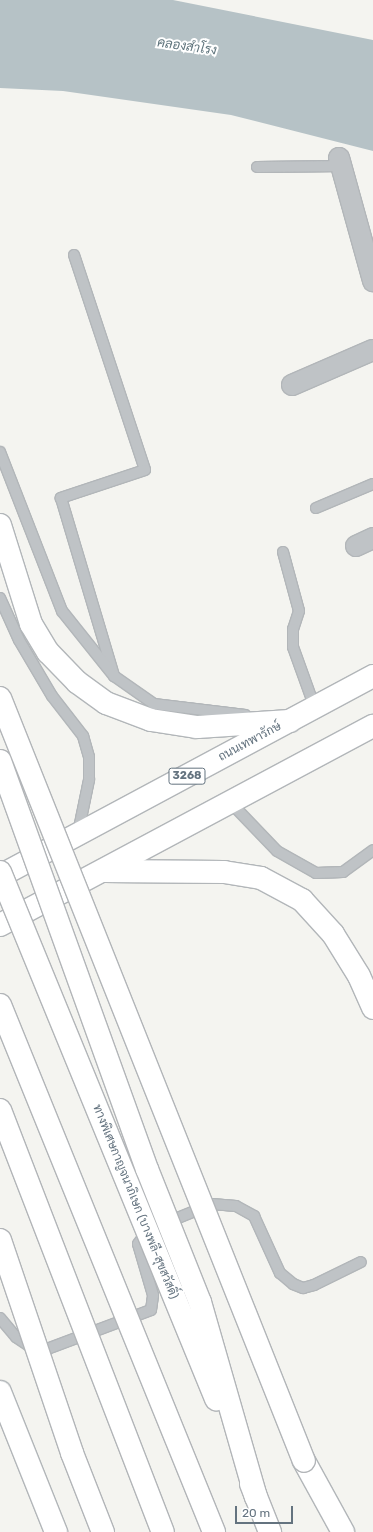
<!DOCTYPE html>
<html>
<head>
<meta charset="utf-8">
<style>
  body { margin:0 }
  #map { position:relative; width:373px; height:1532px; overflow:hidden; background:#f4f4f0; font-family:Rubik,Sarabun,sans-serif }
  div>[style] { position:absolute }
  .water>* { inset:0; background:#b6c2c6 }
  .roads { filter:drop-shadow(1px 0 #b2b6b9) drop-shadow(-1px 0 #b2b6b9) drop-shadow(0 1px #b2b6b9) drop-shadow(0 -1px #b2b6b9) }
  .service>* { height:10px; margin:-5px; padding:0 5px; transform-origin:5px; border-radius:5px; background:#bfc3c6 }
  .minor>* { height:20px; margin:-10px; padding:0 10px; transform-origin:10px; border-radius:10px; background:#bfc3c6 }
  .primary>* { height:22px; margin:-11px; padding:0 11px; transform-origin:11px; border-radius:11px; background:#fff }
  .motorway>* { height:22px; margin:-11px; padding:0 11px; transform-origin:11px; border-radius:11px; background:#fff }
  .bridges { filter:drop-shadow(1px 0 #b2b5b8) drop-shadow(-1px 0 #b2b5b8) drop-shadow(0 1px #b2b5b8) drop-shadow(0 -1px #b2b5b8) }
  .motorway-bridge>* { height:22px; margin:-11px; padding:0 11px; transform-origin:11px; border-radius:11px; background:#fff }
  span { translate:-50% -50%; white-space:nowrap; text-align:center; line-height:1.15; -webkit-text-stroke:4px #fff; paint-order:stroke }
  .shield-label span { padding:1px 3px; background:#fff; border:1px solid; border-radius:3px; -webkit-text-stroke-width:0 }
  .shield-label { font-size:11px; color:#64737f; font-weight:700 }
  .street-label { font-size:12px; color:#64737f }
  .water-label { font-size:13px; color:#60757d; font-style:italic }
  .scale { position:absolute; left:235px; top:1506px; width:58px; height:18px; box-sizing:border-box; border:2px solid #64737f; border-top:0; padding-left:5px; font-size:12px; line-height:14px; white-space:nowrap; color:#64737f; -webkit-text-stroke:3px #fff; paint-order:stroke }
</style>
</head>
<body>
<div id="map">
  <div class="water">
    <i style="clip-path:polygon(0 0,173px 0,373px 40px,373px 151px,231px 115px,63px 91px,0 88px)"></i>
  </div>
  <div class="roads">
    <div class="service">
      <i style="left:257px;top:167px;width:87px;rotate:-0.7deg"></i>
      <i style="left:74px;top:255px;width:226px;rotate:71.7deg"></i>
      <i style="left:145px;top:470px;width:89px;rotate:161.6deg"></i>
      <i style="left:61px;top:498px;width:186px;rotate:73.4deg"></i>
      <i style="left:0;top:452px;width:171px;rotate:68.7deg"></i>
      <i style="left:62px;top:611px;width:83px;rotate:51.3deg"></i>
      <i style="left:114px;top:676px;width:49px;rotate:35deg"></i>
      <i style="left:154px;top:704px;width:92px;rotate:6.9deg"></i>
      <i style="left:316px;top:508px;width:62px;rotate:-22.8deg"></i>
      <i style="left:283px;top:552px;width:61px;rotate:74.8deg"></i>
      <i style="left:299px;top:611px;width:19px;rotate:108deg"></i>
      <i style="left:293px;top:629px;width:18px;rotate:90deg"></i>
      <i style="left:293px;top:647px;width:65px;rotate:70.2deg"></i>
      <i style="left:0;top:598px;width:46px;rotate:65.7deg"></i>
      <i style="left:19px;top:640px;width:65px;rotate:59.5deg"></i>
      <i style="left:52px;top:696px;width:51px;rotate:52.2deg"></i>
      <i style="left:83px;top:736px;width:22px;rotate:74deg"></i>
      <i style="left:89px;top:757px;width:23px;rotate:90deg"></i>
      <i style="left:89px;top:780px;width:54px;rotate:101.7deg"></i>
      <i style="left:231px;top:803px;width:66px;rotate:46.2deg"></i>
      <i style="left:277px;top:851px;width:45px;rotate:29.4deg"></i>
      <i style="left:316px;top:873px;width:27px;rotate:-2deg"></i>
      <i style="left:343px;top:872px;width:37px;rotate:-36deg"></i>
      <i style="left:0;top:1318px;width:25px;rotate:50deg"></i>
      <i style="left:16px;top:1337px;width:18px;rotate:34deg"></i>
      <i style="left:31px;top:1347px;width:16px;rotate:7deg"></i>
      <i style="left:47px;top:1349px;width:111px;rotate:-20.6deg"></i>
      <i style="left:151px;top:1310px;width:15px;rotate:-82deg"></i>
      <i style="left:153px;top:1295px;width:53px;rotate:-106.4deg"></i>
      <i style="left:138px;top:1244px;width:17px;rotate:-54deg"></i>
      <i style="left:148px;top:1230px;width:69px;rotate:-22.1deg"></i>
      <i style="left:212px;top:1204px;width:24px;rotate:5deg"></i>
      <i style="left:236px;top:1206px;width:21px;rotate:29deg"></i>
      <i style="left:254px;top:1216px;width:63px;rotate:65.5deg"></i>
      <i style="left:280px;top:1273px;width:17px;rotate:40deg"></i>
      <i style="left:293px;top:1284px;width:11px;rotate:22deg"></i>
      <i style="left:303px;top:1288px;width:11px;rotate:-15deg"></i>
      <i style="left:314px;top:1285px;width:52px;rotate:-26.1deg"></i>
    </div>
    <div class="minor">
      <i style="left:339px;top:158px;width:128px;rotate:74.5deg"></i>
      <i style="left:292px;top:385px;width:88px;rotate:-23.4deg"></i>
      <i style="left:356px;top:546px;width:19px;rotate:-25deg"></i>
    </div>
    <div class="primary">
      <i style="left:0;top:876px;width:423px;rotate:-28.2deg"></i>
      <i style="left:0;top:925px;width:423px;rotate:-28.1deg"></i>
    </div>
    <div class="motorway">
      <i style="left:0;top:525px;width:104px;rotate:72.6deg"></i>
      <i style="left:31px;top:624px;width:33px;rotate:59deg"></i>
      <i style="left:48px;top:652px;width:42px;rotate:46deg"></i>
      <i style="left:77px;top:682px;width:36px;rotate:36deg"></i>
      <i style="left:106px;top:703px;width:48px;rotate:20.7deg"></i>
      <i style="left:151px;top:720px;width:47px;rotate:8.7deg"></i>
      <i style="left:197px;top:727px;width:93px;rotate:-3.7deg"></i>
      <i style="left:104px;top:871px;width:120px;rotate:0.5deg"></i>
      <i style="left:224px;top:872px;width:37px;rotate:9deg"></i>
      <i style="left:261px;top:878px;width:47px;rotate:28.2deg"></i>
      <i style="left:302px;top:900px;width:46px;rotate:47.6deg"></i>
      <i style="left:333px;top:934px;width:49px;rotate:58.2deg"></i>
      <i style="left:359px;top:976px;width:35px;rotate:66deg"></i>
      <i style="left:0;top:1392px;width:151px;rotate:68.2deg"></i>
      <i style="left:304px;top:1461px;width:81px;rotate:61.2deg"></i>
    </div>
  </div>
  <div class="bridges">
    <div class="motorway-bridge">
      <i style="left:0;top:698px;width:821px;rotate:68.28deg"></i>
      <i style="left:0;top:761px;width:434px;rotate:70.2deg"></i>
      <i style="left:147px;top:1169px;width:143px;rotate:68.3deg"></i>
      <i style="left:200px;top:1302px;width:203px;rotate:74deg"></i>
      <i style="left:0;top:872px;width:570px;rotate:67.71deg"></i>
      <i style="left:0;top:1005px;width:569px;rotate:67.9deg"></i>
      <i style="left:0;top:1110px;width:452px;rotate:68.9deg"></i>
      <i style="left:0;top:1240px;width:225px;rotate:71.3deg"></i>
      <i style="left:72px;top:1453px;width:85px;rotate:68.6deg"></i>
      <i style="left:251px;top:1484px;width:52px;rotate:68.4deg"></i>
    </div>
  </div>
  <div class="shield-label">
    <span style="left:187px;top:776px">3268</span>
  </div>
  <div class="street-label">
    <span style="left:250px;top:742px;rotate:-28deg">ถนนเทพารักษ์</span>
    <span style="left:135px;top:1202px;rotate:68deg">ทางพิเศษกาญจนาภิเษก (บางพลี-สุขสวัสดิ์)</span>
  </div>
  <div class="water-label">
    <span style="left:187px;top:47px;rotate:8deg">คลองสำโรง</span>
  </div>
  <div class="scale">20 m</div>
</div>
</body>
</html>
